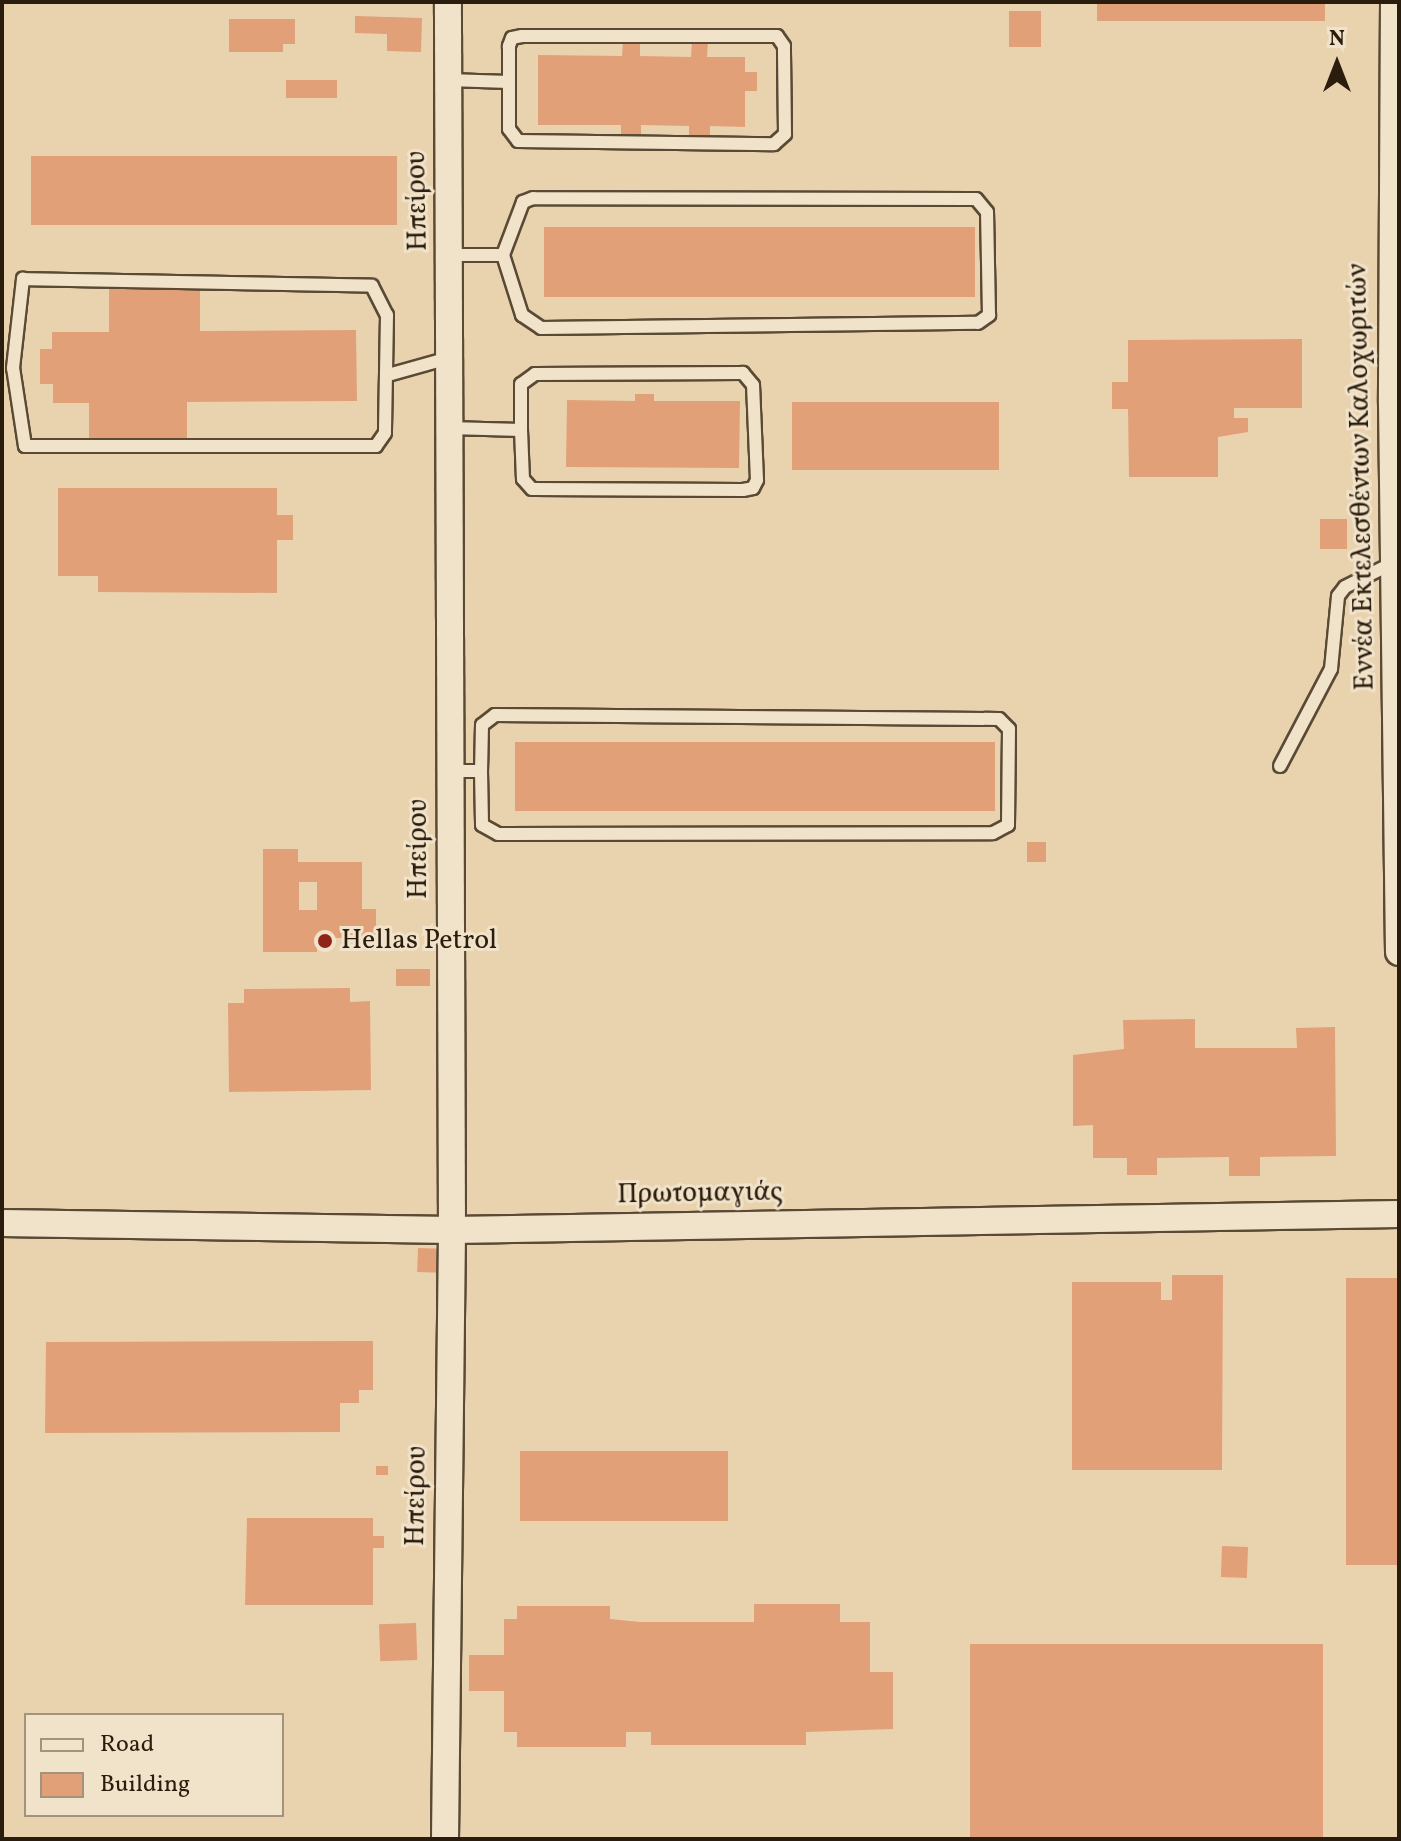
<!DOCTYPE html>
<html>
<head>
<meta charset="utf-8">
<style>
  body { margin:0 }
  #map { position:relative; width:1401px; height:1841px; overflow:hidden; background:#e9d3ae; font-family:Vollkorn,serif }
  div>[style] { position:absolute }
  .building>* { inset:0; background:#e1a078; transform-origin:0 0 }
  .roads { filter:drop-shadow(2px 0 #5a4a35) drop-shadow(-2px 0 #5a4a35) drop-shadow(0 2px #5a4a35) drop-shadow(0 -2px #5a4a35) }
  .service>* { height:12px; margin:-6px; padding:0 6px; transform-origin:6px; border-radius:6px; background:#f1e2ca }
  .minor>* { height:26px; margin:-13px; padding:0 13px; transform-origin:13px; border-radius:13px; background:#f1e2ca }
  .dots>* { width:22px; height:22px; translate:-50% -50%; box-sizing:border-box; border:4px solid #f1e2ca; border-radius:50% }
  span { translate:-50% -50%; white-space:nowrap; text-align:center; line-height:1.15; -webkit-text-stroke:6px #f1e2ca; paint-order:stroke }
  .street-label { font-size:28px; color:#2a1d0d }
  .poi-label { font-size:28px; color:#2a1d0d }
  .left { translate:0 -50%; text-align:left }
  .frame { position:absolute; inset:0; border:4px solid #2a1d0d; pointer-events:none }
  .legend { position:absolute; left:24px; top:1713px; width:260px; height:104px; box-sizing:border-box; background:#f1e2ca; border:2px solid #a1937e; margin:0; padding:10px 14px; list-style:none; font-size:24px; color:#2a1d0d }
  .legend li { display:flex; align-items:center; gap:16px; height:40px }
  .legend b { width:40px; border:2px solid #a1937e }
  .north { position:absolute; left:1297px; top:24px; width:80px; height:80px; -webkit-text-stroke:6px #f1e2ca; paint-order:stroke; rotate:0deg; font-size:22px; font-weight:700; line-height:32px; text-align:center; color:#2a1d0d }
  .north::after { content:''; display:block; margin:auto; width:28px; height:36px; background:#2a1d0d; clip-path:polygon(50% 0,100% 100%,50% 72%,0 100%) }
</style>
</head>
<body>
<div id="map">
  <div class="building">
    <i style="left:1097px;top:2px;width:228px;height:19px"></i>
    <i style="left:1009px;top:11px;width:32px;height:36px"></i>
    <i style="clip-path:polygon(355px 16px,422px 18px,421px 52px,387px 51px,387px 34px,355px 33px)"></i>
    <i style="clip-path:polygon(229px 19px,295px 19px,295px 44px,283px 44px,283px 52px,229px 52px)"></i>
    <i style="clip-path:polygon(623px 41px,640px 41px,640px 56px,691px 57px,692px 41px,708px 41px,707px 57px,745px 57px,745px 72px,757px 72px,757px 91px,745px 91px,745px 127px,710px 126px,710px 138px,689px 138px,689px 126px,641px 125px,641px 138px,621px 138px,621px 125px,538px 125px,538px 55px,622px 56px)"></i>
    <i style="left:286px;top:80px;width:51px;height:18px"></i>
    <i style="left:31px;top:156px;width:366px;height:69px"></i>
    <i style="left:544px;top:227px;width:431px;height:70px"></i>
    <i style="clip-path:polygon(109px 289px,200px 289px,200px 331px,356px 330px,357px 401px,187px 402px,187px 443px,89px 443px,89px 403px,53px 403px,53px 384px,40px 384px,40px 349px,52px 349px,52px 332px,109px 332px)"></i>
    <i style="clip-path:polygon(1302px 339px,1302px 408px,1234px 408px,1234px 418px,1248px 418px,1248px 432px,1218px 437px,1218px 477px,1129px 477px,1128px 409px,1112px 409px,1112px 382px,1128px 382px,1128px 340px)"></i>
    <i style="clip-path:polygon(635px 394px,654px 394px,654px 401px,740px 401px,739px 468px,566px 467px,567px 400px,635px 401px)"></i>
    <i style="left:792px;top:402px;width:207px;height:68px"></i>
    <i style="clip-path:polygon(58px 488px,277px 488px,277px 515px,293px 515px,293px 540px,277px 540px,277px 593px,98px 592px,98px 576px,58px 576px)"></i>
    <i style="left:1320px;top:519px;width:27px;height:30px"></i>
    <i style="left:515px;top:742px;width:480px;height:69px"></i>
    <i style="left:1027px;top:842px;width:19px;height:20px"></i>
    <i style="clip-path:polygon(evenodd,263px 849px,298px 849px,298px 862px,362px 862px,362px 909px,376px 909px,376px 938px,317px 938px,317px 952px,263px 952px,263px 849px,299px 882px,317px 882px,317px 910px,299px 910px,299px 882px)"></i>
    <i style="left:396px;top:969px;width:34px;height:17px"></i>
    <i style="clip-path:polygon(350px 988px,350px 1002px,370px 1001px,371px 1090px,229px 1092px,228px 1003px,244px 1003px,244px 989px)"></i>
    <i style="clip-path:polygon(1195px 1019px,1195px 1048px,1297px 1048px,1296px 1028px,1335px 1027px,1336px 1156px,1260px 1157px,1260px 1176px,1229px 1176px,1229px 1157px,1157px 1158px,1157px 1175px,1127px 1175px,1127px 1158px,1093px 1158px,1093px 1125px,1073px 1126px,1073px 1055px,1124px 1049px,1123px 1020px)"></i>
    <i style="left:418px;top:1248px;width:31px;height:24px;rotate:2deg"></i>
    <i style="clip-path:polygon(1172px 1275px,1223px 1275px,1222px 1470px,1072px 1470px,1072px 1282px,1161px 1282px,1161px 1300px,1172px 1300px)"></i>
    <i style="left:1346px;top:1278px;width:53px;height:287px"></i>
    <i style="clip-path:polygon(373px 1341px,373px 1390px,359px 1390px,359px 1403px,340px 1403px,340px 1432px,45px 1433px,46px 1342px)"></i>
    <i style="left:520px;top:1451px;width:208px;height:70px"></i>
    <i style="left:376px;top:1466px;width:12px;height:9px"></i>
    <i style="clip-path:polygon(247px 1518px,373px 1518px,373px 1536px,384px 1536px,384px 1548px,373px 1548px,373px 1605px,245px 1605px)"></i>
    <i style="left:1222px;top:1546px;width:26px;height:31px;rotate:2deg"></i>
    <i style="clip-path:polygon(754px 1604px,840px 1604px,840px 1622px,870px 1622px,870px 1672px,893px 1672px,893px 1729px,806px 1732px,806px 1745px,651px 1745px,651px 1732px,626px 1732px,626px 1747px,517px 1747px,517px 1732px,504px 1732px,504px 1691px,469px 1691px,469px 1655px,504px 1655px,504px 1619px,517px 1619px,517px 1606px,610px 1606px,610px 1619px,640px 1622px,754px 1622px)"></i>
    <i style="left:416px;top:1623px;width:37px;height:37px;rotate:88deg"></i>
    <i style="left:970px;top:1644px;width:353px;height:195px"></i>
  </div>
  <div class="roads">
    <div class="service">
      <i style="left:448px;top:80px;width:61px;rotate:1.9deg"></i>
      <i style="left:509px;top:82px;width:47px;rotate:90deg"></i>
      <i style="left:509px;top:129px;width:15px;rotate:53deg"></i>
      <i style="left:518px;top:141px;width:256px;rotate:0.7deg"></i>
      <i style="left:774px;top:144px;width:15px;rotate:-42deg"></i>
      <i style="left:785px;top:134px;width:88px;rotate:-90.7deg"></i>
      <i style="left:784px;top:46px;width:12px;rotate:-125deg"></i>
      <i style="left:777px;top:36px;width:255px;rotate:180deg"></i>
      <i style="left:522px;top:36px;width:10px;rotate:169deg"></i>
      <i style="left:512px;top:38px;width:9px;rotate:111deg"></i>
      <i style="left:509px;top:46px;width:36px;rotate:90deg"></i>
      <i style="left:450px;top:255px;width:53px"></i>
      <i style="left:503px;top:255px;width:63px;rotate:72.4deg"></i>
      <i style="left:522px;top:315px;width:23px;rotate:34deg"></i>
      <i style="left:541px;top:328px;width:437px;rotate:-0.7deg"></i>
      <i style="left:978px;top:323px;width:14px;rotate:-36deg"></i>
      <i style="left:989px;top:315px;width:103px;rotate:-91.1deg"></i>
      <i style="left:987px;top:212px;width:17px;rotate:-130deg"></i>
      <i style="left:976px;top:199px;width:443px;rotate:-179.9deg"></i>
      <i style="left:533px;top:198px;width:11px;rotate:158deg"></i>
      <i style="left:523px;top:202px;width:57px;rotate:110.7deg"></i>
      <i style="left:23px;top:279px;width:349px;rotate:1.1deg"></i>
      <i style="left:372px;top:286px;width:33px;rotate:63deg"></i>
      <i style="left:387px;top:315px;width:118px;rotate:91deg"></i>
      <i style="left:385px;top:433px;width:16px;rotate:125deg"></i>
      <i style="left:376px;top:446px;width:351px;rotate:180deg"></i>
      <i style="left:25px;top:446px;width:79px;rotate:-98.7deg"></i>
      <i style="left:13px;top:368px;width:90px;rotate:-83.6deg"></i>
      <i style="left:388px;top:375px;width:63px;rotate:-15.6deg"></i>
      <i style="left:449px;top:428px;width:72px;rotate:1.6deg"></i>
      <i style="left:521px;top:430px;width:49px;rotate:87.7deg"></i>
      <i style="left:523px;top:479px;width:13px;rotate:48deg"></i>
      <i style="left:532px;top:489px;width:211px;rotate:0.3deg"></i>
      <i style="left:743px;top:490px;width:10px;rotate:-11deg"></i>
      <i style="left:753px;top:488px;width:9px;rotate:-63deg"></i>
      <i style="left:757px;top:480px;width:95px;rotate:-92.4deg"></i>
      <i style="left:753px;top:385px;width:16px;rotate:-130deg"></i>
      <i style="left:743px;top:373px;width:208px;rotate:179.7deg"></i>
      <i style="left:535px;top:374px;width:17px;rotate:144deg"></i>
      <i style="left:521px;top:384px;width:46px;rotate:90deg"></i>
      <i style="left:1280px;top:766px;width:110px;rotate:-62.3deg"></i>
      <i style="left:1331px;top:669px;width:73px;rotate:-84.5deg"></i>
      <i style="left:1338px;top:596px;width:11px;rotate:-52deg"></i>
      <i style="left:1345px;top:587px;width:56px;rotate:-26.6deg"></i>
      <i style="left:450px;top:771px;width:31px"></i>
      <i style="left:481px;top:771px;width:54px;rotate:88.9deg"></i>
      <i style="left:482px;top:825px;width:18px;rotate:29deg"></i>
      <i style="left:498px;top:834px;width:495px;rotate:-0.1deg"></i>
      <i style="left:993px;top:833px;width:17px;rotate:-28deg"></i>
      <i style="left:1008px;top:825px;width:96px;rotate:-89.4deg"></i>
      <i style="left:1009px;top:729px;width:14px;rotate:-135deg"></i>
      <i style="left:999px;top:719px;width:504px;rotate:-179.55deg"></i>
      <i style="left:495px;top:715px;width:16px;rotate:142deg"></i>
      <i style="left:482px;top:725px;width:46px;rotate:91.2deg"></i>
    </div>
    <div class="minor">
      <i style="left:1394px;top:2px;width:401px;rotate:90.3deg"></i>
      <i style="left:1392px;top:403px;width:549px;rotate:89.27deg"></i>
      <i style="left:2px;top:1223px;width:450px;rotate:0.9deg"></i>
      <i style="left:452px;top:1230px;width:947px;rotate:-0.97deg"></i>
      <i style="left:445px;top:1839px;width:609px;rotate:-89.34deg"></i>
      <i style="left:452px;top:1230px;width:1228px;rotate:-90.19deg"></i>
    </div>
  </div>
  <div class="dots">
    <i style="left:325px;top:941px;background:#8f2418"></i>
  </div>
  <div class="street-label">
    <span style="left:418px;top:201px;rotate:-91deg">Ηπείρου</span>
    <span style="left:1362px;top:477px;rotate:-91deg">Εννέα Εκτελεσθέντων Καλοχωριτών</span>
    <span style="left:419px;top:849px;rotate:-90deg">Ηπείρου</span>
    <span style="left:700px;top:1194px;rotate:-1deg">Πρωτομαγιάς</span>
    <span style="left:417px;top:1496px;rotate:-89deg">Ηπείρου</span>
  </div>
  <div class="poi-label">
    <span class="left" style="left:341px;top:941px">Hellas Petrol</span>
  </div>
  <div class="frame"></div>
  <ul class="legend">
  <li><b style="height:10px;background:#f1e2ca"></b>Road</li>
  <li><b style="height:22px;background:#e1a078"></b>Building</li>
  </ul>
  <div class="north">N</div>
</div>
</body>
</html>
